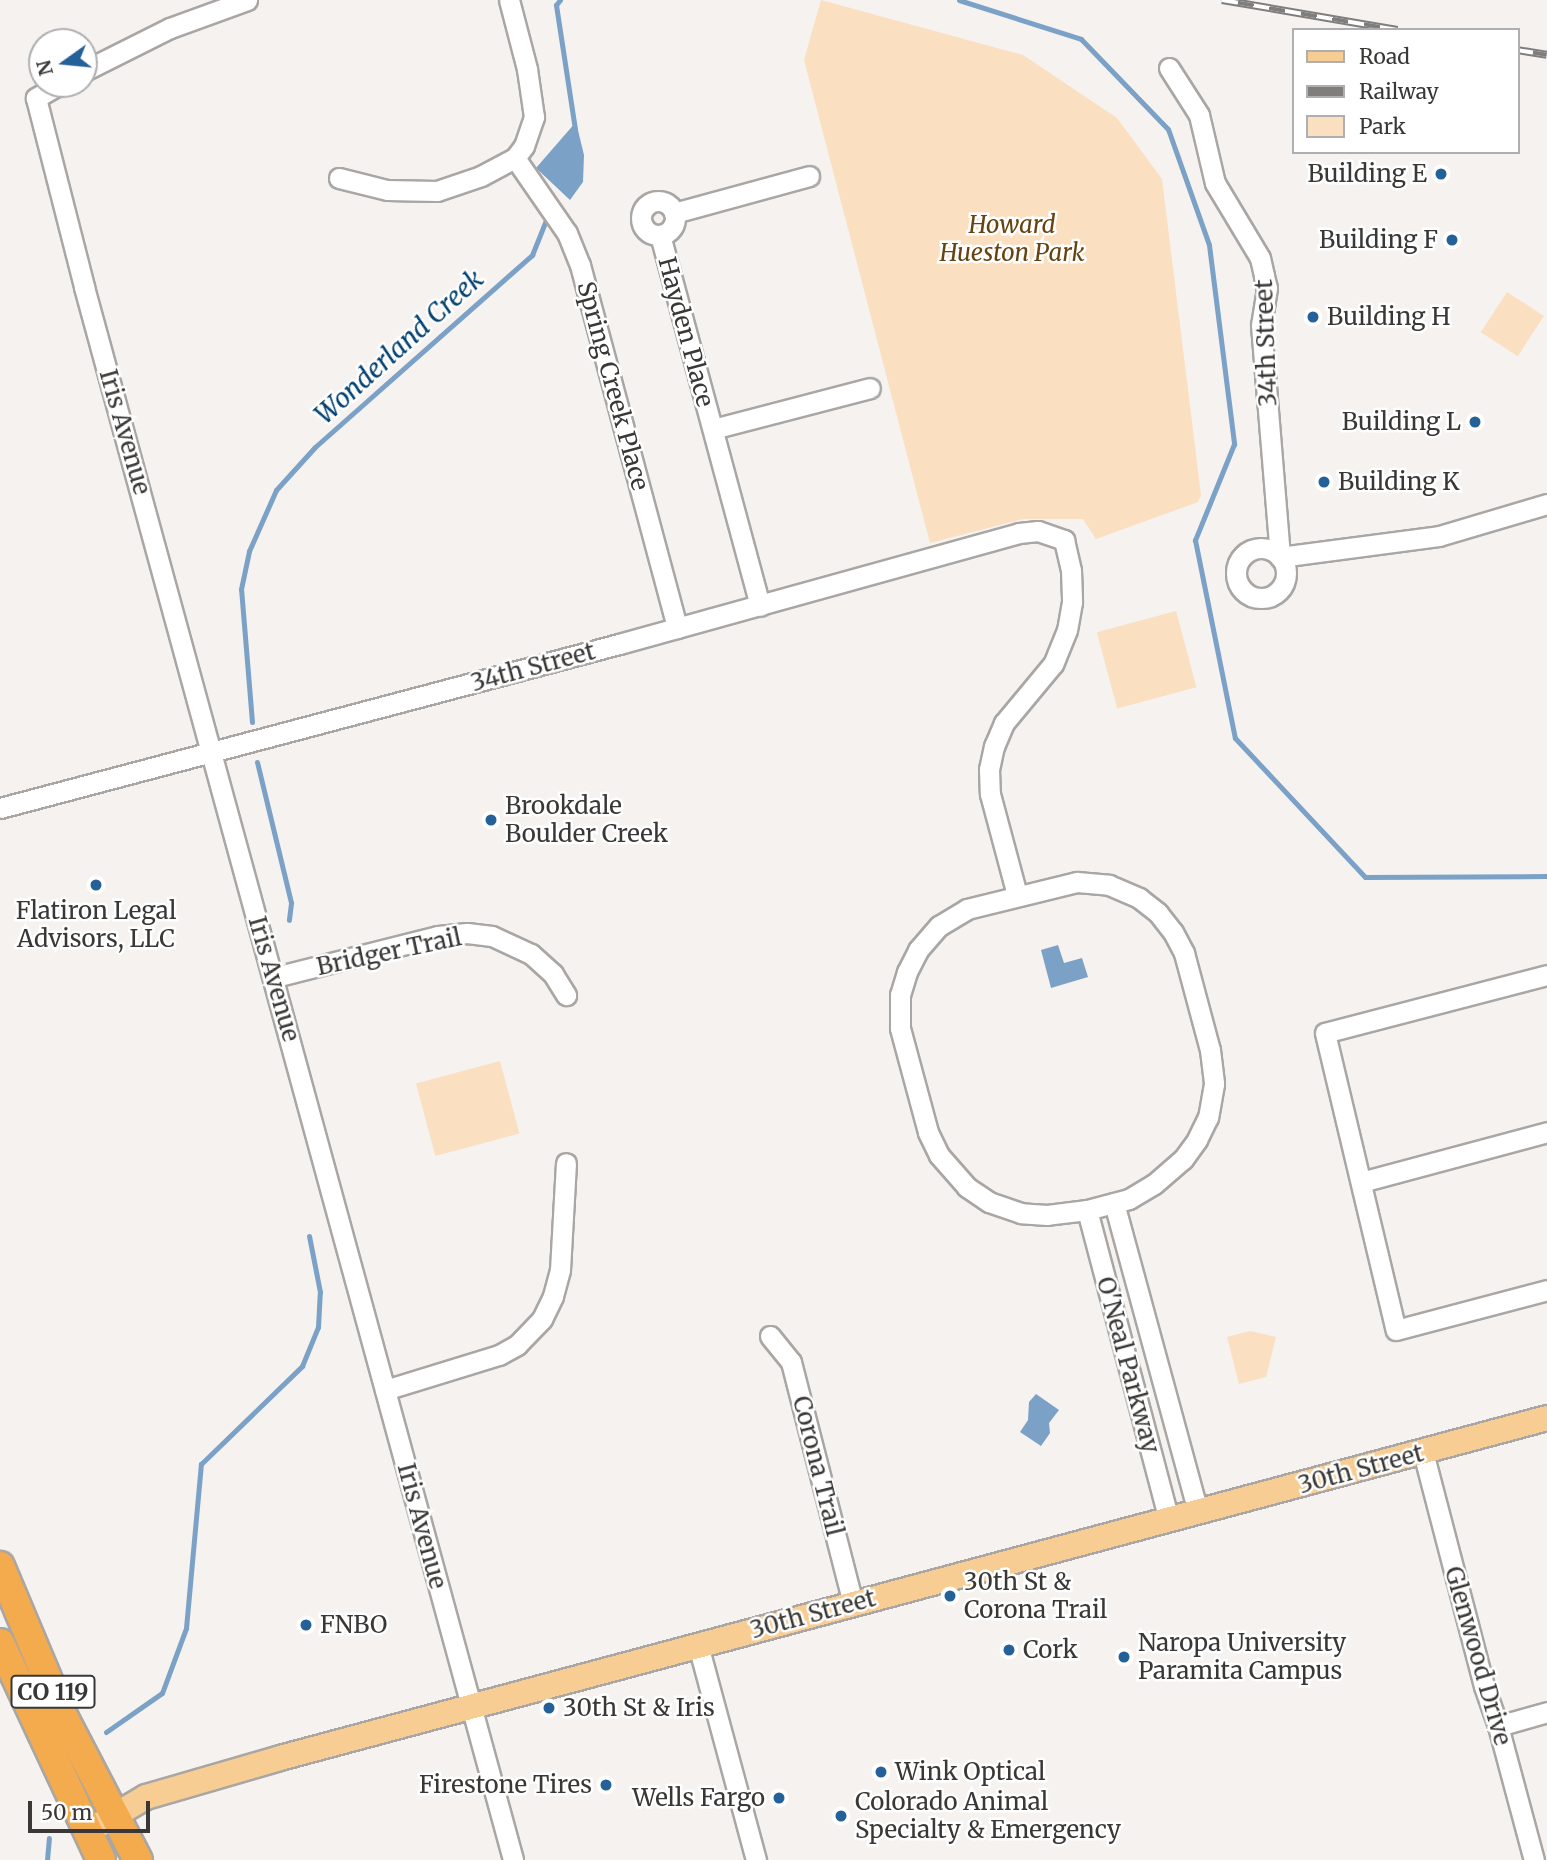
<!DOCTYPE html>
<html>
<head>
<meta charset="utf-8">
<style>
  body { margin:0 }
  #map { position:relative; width:1547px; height:1860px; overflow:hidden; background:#f5f2ef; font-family:Merriweather,serif }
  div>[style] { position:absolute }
  .green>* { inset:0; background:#fadfc1; transform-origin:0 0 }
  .water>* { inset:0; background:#7ba1c7 }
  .stream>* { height:5px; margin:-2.5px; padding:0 2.5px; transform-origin:2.5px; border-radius:2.5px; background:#7ba1c7 }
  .roads { filter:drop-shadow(2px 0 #a9a6a4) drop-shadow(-2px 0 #a9a6a4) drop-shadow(0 2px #a9a6a4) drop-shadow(0 -2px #a9a6a4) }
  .minor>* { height:19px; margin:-9.5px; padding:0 9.5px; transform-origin:9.5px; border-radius:9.5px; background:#fff }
  .minor>.ring { margin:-9.5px; padding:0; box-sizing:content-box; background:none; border:19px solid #fff; border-radius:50% }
  .major>* { height:24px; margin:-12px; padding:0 12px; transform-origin:12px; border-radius:12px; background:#f8cd94 }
  .highway>* { height:28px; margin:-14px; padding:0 14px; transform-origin:14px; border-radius:14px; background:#f3ab4d }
  .rail>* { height:8px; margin-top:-4px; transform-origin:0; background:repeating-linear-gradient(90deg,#fff 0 16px,#807e7c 0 32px); box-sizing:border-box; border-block:2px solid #807e7c }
  .dots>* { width:19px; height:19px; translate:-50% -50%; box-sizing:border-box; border:4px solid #fff; border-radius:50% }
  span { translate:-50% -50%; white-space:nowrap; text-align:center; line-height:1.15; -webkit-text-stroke:5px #fff; paint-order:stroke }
  .shield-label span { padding:2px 5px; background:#fff; border:2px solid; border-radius:5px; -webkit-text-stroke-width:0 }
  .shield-label { font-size:23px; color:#393837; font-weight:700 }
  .poi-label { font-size:24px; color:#393837 }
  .right { translate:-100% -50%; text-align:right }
  .left { translate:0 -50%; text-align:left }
  .park-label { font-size:24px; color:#664310; font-style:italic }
  .street-label { font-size:24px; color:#393837 }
  .water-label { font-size:26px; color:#024171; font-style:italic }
  .legend { position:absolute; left:1292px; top:28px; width:228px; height:126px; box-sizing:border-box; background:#fff; border:2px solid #b0afaf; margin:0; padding:9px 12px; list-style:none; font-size:21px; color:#393837 }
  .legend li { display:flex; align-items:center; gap:14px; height:35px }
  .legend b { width:35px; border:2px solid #b0afaf }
  .north { position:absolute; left:28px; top:28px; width:70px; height:70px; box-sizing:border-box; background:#fff; border:2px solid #b0afaf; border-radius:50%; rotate:255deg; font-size:19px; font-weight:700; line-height:28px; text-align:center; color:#393837 }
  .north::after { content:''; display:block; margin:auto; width:24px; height:32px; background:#246198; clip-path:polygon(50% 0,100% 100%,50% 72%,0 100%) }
  .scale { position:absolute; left:28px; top:1801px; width:122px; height:32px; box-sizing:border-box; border:4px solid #393837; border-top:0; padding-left:9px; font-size:21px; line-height:24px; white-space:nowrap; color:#393837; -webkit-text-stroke:5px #fff; paint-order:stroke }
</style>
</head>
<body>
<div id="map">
  <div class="green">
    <i style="clip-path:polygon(821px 0,1023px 55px,1117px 118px,1162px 179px,1201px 495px,1198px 502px,1096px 539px,1083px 519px,1023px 519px,930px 543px,804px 60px)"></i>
    <i style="left:1507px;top:292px;width:44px;height:48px;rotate:33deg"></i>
    <i style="left:1176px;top:611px;width:79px;height:82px;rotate:75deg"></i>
    <i style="left:500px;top:1061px;width:75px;height:87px;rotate:75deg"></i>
    <i style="clip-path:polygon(1250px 1331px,1276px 1337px,1266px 1377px,1239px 1384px,1227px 1337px)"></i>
  </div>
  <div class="water">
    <i style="clip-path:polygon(576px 122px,584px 155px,583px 182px,570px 200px,536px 168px)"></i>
    <i style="clip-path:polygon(1058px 945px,1064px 963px,1082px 958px,1088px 977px,1051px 988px,1041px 950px)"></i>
    <i style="clip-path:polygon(1036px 1394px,1059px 1410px,1049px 1423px,1050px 1433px,1041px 1446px,1020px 1432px,1028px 1420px,1029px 1402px)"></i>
  </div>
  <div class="stream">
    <i style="left:560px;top:0;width:6px;rotate:129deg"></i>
    <i style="left:556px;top:5px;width:125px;rotate:81.3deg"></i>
    <i style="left:959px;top:0;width:128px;rotate:17.7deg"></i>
    <i style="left:1081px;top:39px;width:125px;rotate:46deg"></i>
    <i style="left:1168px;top:129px;width:123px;rotate:70.5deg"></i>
    <i style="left:1209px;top:245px;width:201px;rotate:82.8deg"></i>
    <i style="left:1234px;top:444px;width:104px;rotate:112.1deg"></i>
    <i style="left:1195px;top:540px;width:202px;rotate:78.6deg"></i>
    <i style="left:1235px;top:738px;width:190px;rotate:46.9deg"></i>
    <i style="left:1365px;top:877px;width:182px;rotate:-0.3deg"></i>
    <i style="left:252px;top:722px;width:133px;rotate:-94.7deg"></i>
    <i style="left:241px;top:589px;width:39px;rotate:-78deg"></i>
    <i style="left:249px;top:551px;width:67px;rotate:-66.1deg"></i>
    <i style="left:276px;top:490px;width:58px;rotate:-47.8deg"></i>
    <i style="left:315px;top:447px;width:290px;rotate:-41.5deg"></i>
    <i style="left:532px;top:255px;width:43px;rotate:-68.2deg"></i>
    <i style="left:257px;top:762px;width:145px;rotate:76.4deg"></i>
    <i style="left:291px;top:903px;width:17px;rotate:97deg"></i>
    <i style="left:106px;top:1732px;width:68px;rotate:-34.9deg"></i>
    <i style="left:162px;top:1693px;width:69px;rotate:-69.7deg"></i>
    <i style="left:186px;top:1628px;width:165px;rotate:-84.8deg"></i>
    <i style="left:201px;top:1464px;width:141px;rotate:-44.1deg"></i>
    <i style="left:302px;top:1366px;width:42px;rotate:-67.7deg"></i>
    <i style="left:318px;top:1327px;width:35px;rotate:-87deg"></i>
    <i style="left:320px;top:1292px;width:57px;rotate:-101.1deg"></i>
    <i style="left:47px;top:1860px;width:22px;rotate:-85deg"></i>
  </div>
  <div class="roads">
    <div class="minor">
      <i style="left:1169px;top:68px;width:56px;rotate:57.4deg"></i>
      <i style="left:1199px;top:115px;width:70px;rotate:76.8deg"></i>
      <i style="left:1215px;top:183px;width:87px;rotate:59deg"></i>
      <i style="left:1260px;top:258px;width:18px;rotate:77deg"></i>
      <i style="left:1264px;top:276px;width:12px;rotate:76deg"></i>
      <i style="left:1267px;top:288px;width:37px;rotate:99deg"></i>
      <i style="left:1261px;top:325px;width:233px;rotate:85.3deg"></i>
      <i style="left:1280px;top:557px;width:160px;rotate:-7.5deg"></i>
      <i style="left:1439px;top:536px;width:113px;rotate:-16.5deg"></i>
      <i style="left:84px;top:71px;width:96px;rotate:-26.6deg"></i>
      <i style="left:170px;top:28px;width:82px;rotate:-20deg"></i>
      <i style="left:60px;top:84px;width:28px;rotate:150deg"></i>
      <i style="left:36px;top:98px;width:195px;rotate:75.7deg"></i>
      <i style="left:84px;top:287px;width:1630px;rotate:74.74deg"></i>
      <i style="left:515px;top:158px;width:91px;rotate:55.3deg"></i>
      <i style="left:567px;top:233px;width:35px;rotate:68deg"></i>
      <i style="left:580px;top:265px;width:376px;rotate:75deg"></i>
      <i style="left:339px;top:178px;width:49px;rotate:14deg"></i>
      <i style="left:387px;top:190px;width:50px;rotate:1.1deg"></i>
      <i style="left:437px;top:191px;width:46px;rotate:-18.8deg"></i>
      <i style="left:481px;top:176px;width:38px;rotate:-28deg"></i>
      <i style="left:515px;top:158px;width:15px;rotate:-53deg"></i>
      <i style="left:524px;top:146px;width:31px;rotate:-71deg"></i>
      <i style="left:534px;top:117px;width:49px;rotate:-98.3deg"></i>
      <i style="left:527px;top:69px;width:71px;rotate:-104.6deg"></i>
      <i class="ring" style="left:641px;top:201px;width:15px;height:15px"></i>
      <i style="left:674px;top:213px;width:140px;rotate:-15.3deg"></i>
      <i style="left:660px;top:235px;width:384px;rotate:74.9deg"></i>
      <i style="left:713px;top:429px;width:162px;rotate:-14.6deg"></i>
      <i class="ring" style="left:1236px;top:548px;width:31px;height:31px"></i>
      <i style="left:0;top:808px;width:640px;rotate:-14.84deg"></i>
      <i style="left:619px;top:644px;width:415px;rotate:-15.5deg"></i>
      <i style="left:1019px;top:533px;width:19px;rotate:-6deg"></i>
      <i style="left:1038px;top:531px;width:28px;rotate:19deg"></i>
      <i style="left:1064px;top:540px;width:31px;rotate:77deg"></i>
      <i style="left:1071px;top:570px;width:32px;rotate:88deg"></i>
      <i style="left:1072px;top:602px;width:28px;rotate:100deg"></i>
      <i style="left:1067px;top:630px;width:37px;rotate:112deg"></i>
      <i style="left:1053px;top:664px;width:77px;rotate:129.7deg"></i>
      <i style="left:1004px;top:723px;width:25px;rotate:113deg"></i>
      <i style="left:994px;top:746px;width:24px;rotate:102deg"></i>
      <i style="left:989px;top:769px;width:25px;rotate:88deg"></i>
      <i style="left:990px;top:794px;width:105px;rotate:75deg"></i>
      <i style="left:1077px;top:882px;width:32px;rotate:5deg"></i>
      <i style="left:1109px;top:885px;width:33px;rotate:23deg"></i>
      <i style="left:1139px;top:898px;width:24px;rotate:38deg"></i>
      <i style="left:1158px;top:913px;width:24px;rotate:52deg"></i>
      <i style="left:1173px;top:932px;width:24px;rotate:62deg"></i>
      <i style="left:1184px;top:953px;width:100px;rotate:75deg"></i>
      <i style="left:1210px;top:1050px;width:34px;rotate:83deg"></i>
      <i style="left:1214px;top:1084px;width:34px;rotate:100deg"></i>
      <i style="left:1208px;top:1117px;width:25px;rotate:116deg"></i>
      <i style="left:1197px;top:1140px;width:24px;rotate:126deg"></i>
      <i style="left:1183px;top:1159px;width:38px;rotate:139deg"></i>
      <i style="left:1154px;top:1184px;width:29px;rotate:149deg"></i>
      <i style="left:1129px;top:1199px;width:43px;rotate:165.3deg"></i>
      <i style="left:1087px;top:1210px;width:40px;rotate:172.9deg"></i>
      <i style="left:1047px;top:1215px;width:26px;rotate:-176deg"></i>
      <i style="left:1021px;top:1213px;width:34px;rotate:-161deg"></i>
      <i style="left:989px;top:1202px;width:27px;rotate:-146deg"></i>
      <i style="left:967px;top:1187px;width:43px;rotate:-131.2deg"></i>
      <i style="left:939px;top:1155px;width:25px;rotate:-116deg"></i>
      <i style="left:928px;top:1132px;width:108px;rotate:-105.1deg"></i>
      <i style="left:900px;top:1028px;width:33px;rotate:-90deg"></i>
      <i style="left:900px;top:995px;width:24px;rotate:-73deg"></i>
      <i style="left:907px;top:972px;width:25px;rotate:-63deg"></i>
      <i style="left:918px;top:950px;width:32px;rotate:-49deg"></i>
      <i style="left:939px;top:926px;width:33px;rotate:-31deg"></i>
      <i style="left:967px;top:909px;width:113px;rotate:-13.8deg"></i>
      <i style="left:1547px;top:975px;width:229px;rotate:165.4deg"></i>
      <i style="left:1325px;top:1033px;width:305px;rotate:76.6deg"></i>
      <i style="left:1396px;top:1330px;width:156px;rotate:-14.8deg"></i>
      <i style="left:275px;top:977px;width:168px;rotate:-14.1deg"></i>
      <i style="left:438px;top:936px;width:29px;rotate:-6deg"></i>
      <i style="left:467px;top:933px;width:25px;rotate:7deg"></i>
      <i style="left:492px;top:936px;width:43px;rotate:24.8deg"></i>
      <i style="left:531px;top:954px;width:30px;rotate:42deg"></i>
      <i style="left:553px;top:974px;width:25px;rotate:58deg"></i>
      <i style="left:1361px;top:1182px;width:193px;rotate:-15deg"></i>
      <i style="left:1114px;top:1203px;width:320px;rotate:74.8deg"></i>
      <i style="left:1087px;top:1210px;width:321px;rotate:75.2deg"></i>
      <i style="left:770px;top:1336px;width:33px;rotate:51deg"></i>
      <i style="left:791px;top:1362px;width:250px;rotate:75.6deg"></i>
      <i style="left:385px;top:1390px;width:119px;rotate:-17.1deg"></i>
      <i style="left:499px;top:1355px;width:21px;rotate:-29deg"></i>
      <i style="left:517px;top:1345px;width:36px;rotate:-46deg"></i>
      <i style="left:542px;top:1319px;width:25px;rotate:-64deg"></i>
      <i style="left:553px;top:1296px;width:27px;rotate:-75deg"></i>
      <i style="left:560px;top:1270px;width:107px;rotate:-86.8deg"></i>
      <i style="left:1423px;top:1452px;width:242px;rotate:75.4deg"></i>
      <i style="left:1484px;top:1686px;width:42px;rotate:70.7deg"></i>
      <i style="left:1498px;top:1726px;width:139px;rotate:75deg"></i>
      <i style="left:698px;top:1645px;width:223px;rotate:74.9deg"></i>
      <i style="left:1498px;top:1726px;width:51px;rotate:-15.9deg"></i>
    </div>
    <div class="major">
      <i style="left:87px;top:1832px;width:69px;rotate:-30.7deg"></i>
      <i style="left:146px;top:1797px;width:140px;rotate:-16.2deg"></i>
      <i style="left:280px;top:1758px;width:1312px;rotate:-15.02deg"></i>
    </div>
    <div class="highway">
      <i style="left:0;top:1566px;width:165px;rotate:67.2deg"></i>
      <i style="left:64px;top:1718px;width:160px;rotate:62.5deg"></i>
      <i style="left:0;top:1643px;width:239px;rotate:65deg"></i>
    </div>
  </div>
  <div class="rail">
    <i style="left:1222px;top:0;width:178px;rotate:9.7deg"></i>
    <i style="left:1517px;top:50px;width:30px;rotate:9deg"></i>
  </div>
  <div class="dots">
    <i style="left:1441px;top:174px;background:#246198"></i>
    <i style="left:1452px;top:240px;background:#246198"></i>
    <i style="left:1313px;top:317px;background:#246198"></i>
    <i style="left:1475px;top:422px;background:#246198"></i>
    <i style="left:1324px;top:482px;background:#246198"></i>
    <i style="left:491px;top:820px;background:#246198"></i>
    <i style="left:96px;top:885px;background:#246198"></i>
    <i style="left:950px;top:1596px;background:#246198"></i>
    <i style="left:306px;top:1625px;background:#246198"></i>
    <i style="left:1009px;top:1650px;background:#246198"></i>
    <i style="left:1124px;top:1657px;background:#246198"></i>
    <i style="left:549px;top:1708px;background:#246198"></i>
    <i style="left:881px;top:1772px;background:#246198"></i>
    <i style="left:606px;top:1785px;background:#246198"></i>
    <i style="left:779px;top:1798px;background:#246198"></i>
    <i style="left:841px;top:1816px;background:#246198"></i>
  </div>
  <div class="shield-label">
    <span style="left:53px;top:1692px">CO 119</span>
  </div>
  <div class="poi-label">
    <span class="right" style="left:1427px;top:174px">Building E</span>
    <span class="right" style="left:1438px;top:240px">Building F</span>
    <span class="left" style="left:1327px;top:317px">Building H</span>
    <span class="right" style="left:1461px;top:422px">Building L</span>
    <span class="left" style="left:1338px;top:482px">Building K</span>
    <span class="left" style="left:505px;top:820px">Brookdale<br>Boulder Creek</span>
    <span style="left:96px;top:925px">Flatiron Legal<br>Advisors, LLC</span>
    <span class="left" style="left:964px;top:1596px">30th St &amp;<br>Corona Trail</span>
    <span class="left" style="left:320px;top:1625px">FNBO</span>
    <span class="left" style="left:1138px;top:1657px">Naropa University<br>Paramita Campus</span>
    <span class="left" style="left:1023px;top:1650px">Cork</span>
    <span class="left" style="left:563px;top:1708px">30th St &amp; Iris</span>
    <span class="left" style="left:895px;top:1772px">Wink Optical</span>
    <span class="right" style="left:592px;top:1785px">Firestone Tires</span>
    <span class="right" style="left:765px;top:1798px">Wells Fargo</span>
    <span class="left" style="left:855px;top:1816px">Colorado Animal<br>Specialty &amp; Emergency</span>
  </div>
  <div class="park-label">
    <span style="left:1012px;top:239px">Howard<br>Hueston Park</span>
  </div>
  <div class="street-label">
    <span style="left:686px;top:332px;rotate:75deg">Hayden Place</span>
    <span style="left:1266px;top:343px;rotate:-92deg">34th Street</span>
    <span style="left:613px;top:386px;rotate:75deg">Spring Creek Place</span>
    <span style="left:125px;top:432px;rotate:74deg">Iris Avenue</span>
    <span style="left:533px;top:667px;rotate:-15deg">34th Street</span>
    <span style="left:389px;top:952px;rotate:-12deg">Bridger Trail</span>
    <span style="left:274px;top:979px;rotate:74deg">Iris Avenue</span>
    <span style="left:1128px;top:1365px;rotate:75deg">O'Neal Parkway</span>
    <span style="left:818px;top:1466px;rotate:76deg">Corona Trail</span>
    <span style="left:1361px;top:1469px;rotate:-15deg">30th Street</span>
    <span style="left:422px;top:1526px;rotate:75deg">Iris Avenue</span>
    <span style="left:813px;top:1614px;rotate:-15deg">30th Street</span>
    <span style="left:1478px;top:1656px;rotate:74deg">Glenwood Drive</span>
  </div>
  <div class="water-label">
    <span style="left:399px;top:347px;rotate:-42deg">Wonderland Creek</span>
  </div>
  <ul class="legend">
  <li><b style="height:9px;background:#f8cd94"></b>Road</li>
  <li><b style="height:9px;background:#807e7c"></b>Railway</li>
  <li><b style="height:19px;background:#fadfc1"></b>Park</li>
  </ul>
  <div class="north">N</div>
  <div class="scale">50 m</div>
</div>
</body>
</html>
